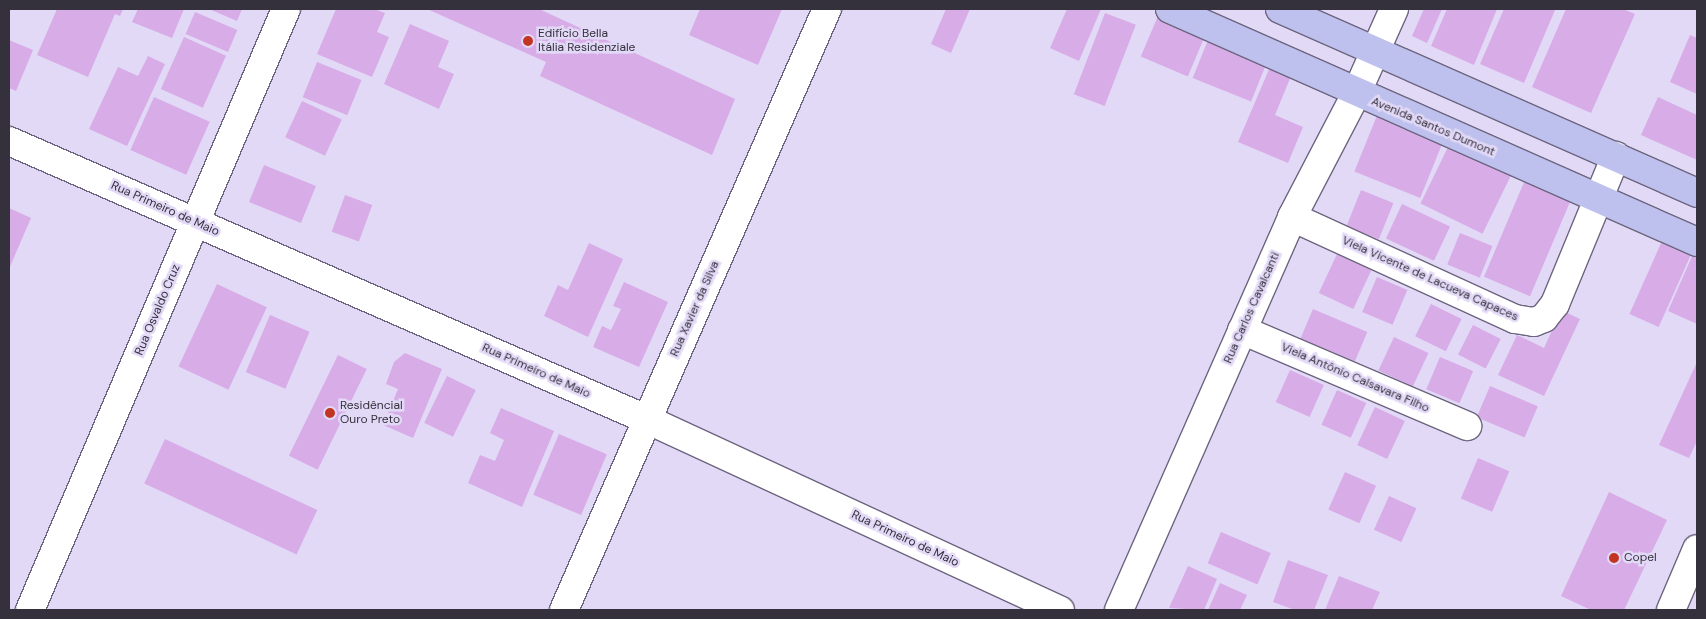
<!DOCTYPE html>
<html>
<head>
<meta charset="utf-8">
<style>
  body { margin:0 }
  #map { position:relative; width:1706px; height:619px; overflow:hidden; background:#e2d9f7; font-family:"DM Sans",sans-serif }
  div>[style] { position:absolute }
  .building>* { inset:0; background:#d8ace7; transform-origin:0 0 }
  .roads { filter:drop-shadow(1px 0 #6d657f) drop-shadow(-1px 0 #6d657f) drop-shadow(0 1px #6d657f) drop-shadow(0 -1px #6d657f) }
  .minor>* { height:28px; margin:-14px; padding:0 14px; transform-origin:14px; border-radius:14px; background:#fff }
  .major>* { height:28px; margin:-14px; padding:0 14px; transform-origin:14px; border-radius:14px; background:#bec1ee }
  .dots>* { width:14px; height:14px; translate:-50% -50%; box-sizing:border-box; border:2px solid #e2d9f7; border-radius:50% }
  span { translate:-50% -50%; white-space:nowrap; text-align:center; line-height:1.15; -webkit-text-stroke:5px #e2d9f7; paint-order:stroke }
  .poi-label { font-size:12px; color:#34303c }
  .left { translate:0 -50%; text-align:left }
  .street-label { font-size:12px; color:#34303c }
  .frame { position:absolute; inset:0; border:10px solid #34303c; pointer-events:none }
</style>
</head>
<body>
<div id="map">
  <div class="building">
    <i style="clip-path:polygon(57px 9px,123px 9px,120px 16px,115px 14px,88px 77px,37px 55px)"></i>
    <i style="clip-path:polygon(138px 9px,184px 9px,172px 38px,132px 22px)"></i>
    <i style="clip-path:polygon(209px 9px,242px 9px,237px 21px)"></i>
    <i style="clip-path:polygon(336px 9px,374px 9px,385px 13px,377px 32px,389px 37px,372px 77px,317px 54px)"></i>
    <i style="clip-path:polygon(427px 9px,539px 9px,735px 99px,712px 155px,540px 76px,546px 62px)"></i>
    <i style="clip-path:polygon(700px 9px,782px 9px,758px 65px,689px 35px)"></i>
    <i style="clip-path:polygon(946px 9px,970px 9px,951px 53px,931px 44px)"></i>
    <i style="clip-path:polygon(1067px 9px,1101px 9px,1079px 61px,1050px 48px)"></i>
    <i style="clip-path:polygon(1424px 9px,1442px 9px,1427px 43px,1412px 36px)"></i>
    <i style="clip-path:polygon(1447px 9px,1497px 9px,1474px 65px,1431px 46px)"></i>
    <i style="clip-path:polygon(1504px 9px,1555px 10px,1524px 83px,1480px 64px)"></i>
    <i style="clip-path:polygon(1566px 9px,1623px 9px,1635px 14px,1591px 113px,1532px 87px)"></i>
    <i style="left:195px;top:12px;width:46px;height:24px;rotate:23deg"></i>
    <i style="left:1105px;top:13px;width:33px;height:87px;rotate:21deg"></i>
    <i style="left:1158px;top:16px;width:51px;height:44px;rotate:23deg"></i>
    <i style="clip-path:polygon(410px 24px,449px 41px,438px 67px,454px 74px,439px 109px,384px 84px)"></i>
    <i style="clip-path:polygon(1690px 35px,1697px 38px,1697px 94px,1670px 82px)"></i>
    <i style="left:184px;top:37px;width:46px;height:57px;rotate:24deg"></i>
    <i style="clip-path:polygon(9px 40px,33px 50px,16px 91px,9px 88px)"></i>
    <i style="left:1208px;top:40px;width:63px;height:41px;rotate:22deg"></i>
    <i style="clip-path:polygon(148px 56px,165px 64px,127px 146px,89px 129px,118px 67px,138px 76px)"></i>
    <i style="left:317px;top:62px;width:48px;height:38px;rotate:22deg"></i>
    <i style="clip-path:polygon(1270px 67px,1291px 76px,1275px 115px,1303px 127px,1288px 163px,1238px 142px)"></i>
    <i style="left:154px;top:97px;width:61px;height:58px;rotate:24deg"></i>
    <i style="clip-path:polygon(1658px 97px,1697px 115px,1697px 160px,1641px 135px)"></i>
    <i style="left:302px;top:101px;width:44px;height:40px;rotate:25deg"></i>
    <i style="left:1378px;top:113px;width:71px;height:63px;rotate:22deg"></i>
    <i style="left:1449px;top:145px;width:69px;height:65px;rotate:26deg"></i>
    <i style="left:264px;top:165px;width:56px;height:40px;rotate:22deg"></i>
    <i style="left:1525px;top:180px;width:50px;height:105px;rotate:23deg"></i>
    <i style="left:1361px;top:190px;width:35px;height:39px;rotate:22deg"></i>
    <i style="left:345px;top:195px;width:29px;height:39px;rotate:20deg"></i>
    <i style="left:1402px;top:204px;width:53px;height:38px;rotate:25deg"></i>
    <i style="clip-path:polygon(9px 208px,31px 218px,9px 269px)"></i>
    <i style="left:1460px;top:233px;width:35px;height:34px;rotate:22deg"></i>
    <i style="left:1662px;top:241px;width:32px;height:80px;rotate:24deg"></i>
    <i style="clip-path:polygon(589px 243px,623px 259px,588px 337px,544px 316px,558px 285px,568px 290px)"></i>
    <i style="left:1337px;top:254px;width:38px;height:43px;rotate:25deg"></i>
    <i style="clip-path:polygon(1693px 254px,1697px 256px,1697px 324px,1668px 311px)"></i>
    <i style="left:1377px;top:277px;width:33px;height:38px;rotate:23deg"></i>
    <i style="clip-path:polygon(624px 282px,668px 302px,639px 367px,593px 347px,602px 326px,611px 330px,621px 309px,613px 306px)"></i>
    <i style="left:217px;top:284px;width:55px;height:91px;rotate:25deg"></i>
    <i style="left:1431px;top:304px;width:34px;height:36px;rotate:26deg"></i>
    <i style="left:1313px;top:309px;width:59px;height:32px;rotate:23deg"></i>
    <i style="clip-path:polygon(1561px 310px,1580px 319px,1544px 396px,1498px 375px,1517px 335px,1544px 348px)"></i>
    <i style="left:270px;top:315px;width:43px;height:62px;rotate:23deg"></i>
    <i style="left:1473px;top:325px;width:31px;height:33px;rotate:27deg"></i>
    <i style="left:1394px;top:337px;width:38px;height:37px;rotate:25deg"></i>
    <i style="clip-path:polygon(405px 353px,442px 369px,413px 438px,383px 425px,398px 389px,386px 384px,394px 362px)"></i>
    <i style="left:338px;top:355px;width:32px;height:112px;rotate:26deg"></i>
    <i style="left:1440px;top:357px;width:36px;height:35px;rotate:23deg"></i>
    <i style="clip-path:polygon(1697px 362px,1697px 441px,1689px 458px,1659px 445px)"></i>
    <i style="left:1290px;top:370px;width:37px;height:35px;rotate:24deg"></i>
    <i style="left:447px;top:376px;width:32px;height:52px;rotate:26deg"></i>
    <i style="left:1490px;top:386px;width:52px;height:34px;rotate:23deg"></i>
    <i style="left:1337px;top:390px;width:32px;height:38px;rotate:24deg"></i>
    <i style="left:1375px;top:407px;width:33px;height:42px;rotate:25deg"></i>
    <i style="clip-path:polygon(501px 408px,554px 431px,522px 507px,468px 483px,480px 455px,495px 461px,504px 440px,490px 433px)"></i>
    <i style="left:559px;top:434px;width:52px;height:66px;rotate:23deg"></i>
    <i style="left:165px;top:439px;width:168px;height:49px;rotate:25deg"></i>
    <i style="left:1478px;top:458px;width:34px;height:44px;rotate:23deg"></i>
    <i style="left:1345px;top:472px;width:34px;height:41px;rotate:24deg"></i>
    <i style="clip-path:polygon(1609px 492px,1667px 520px,1624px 610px,1591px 610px,1561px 596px)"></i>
    <i style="left:1389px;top:496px;width:30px;height:37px;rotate:24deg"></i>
    <i style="left:1221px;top:532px;width:54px;height:34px;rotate:23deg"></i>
    <i style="clip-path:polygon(1288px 560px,1328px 575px,1314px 610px,1295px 610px,1273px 602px)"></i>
    <i style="clip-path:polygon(1188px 566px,1217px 579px,1204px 610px,1169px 608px)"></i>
    <i style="clip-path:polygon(1339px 576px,1380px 592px,1372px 610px,1325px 610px)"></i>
    <i style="clip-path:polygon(1220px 583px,1247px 595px,1240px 610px,1208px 610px)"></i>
  </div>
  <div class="roads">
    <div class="minor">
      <i style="left:9px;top:141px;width:695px;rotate:23.58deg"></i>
      <i style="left:646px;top:419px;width:456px;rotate:24.8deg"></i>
      <i style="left:1292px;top:217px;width:245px;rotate:24.6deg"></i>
      <i style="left:1515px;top:319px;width:19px;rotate:9deg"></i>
      <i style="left:1534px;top:322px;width:11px;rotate:-22deg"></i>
      <i style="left:1544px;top:318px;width:18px;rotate:-52deg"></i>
      <i style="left:1555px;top:304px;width:160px;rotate:-67.6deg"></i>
      <i style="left:1242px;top:330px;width:245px;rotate:23.1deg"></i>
      <i style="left:30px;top:610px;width:653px;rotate:-66.93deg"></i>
      <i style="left:564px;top:610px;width:656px;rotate:-66.37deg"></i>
      <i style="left:1119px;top:610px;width:429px;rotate:-66.2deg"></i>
      <i style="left:1292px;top:217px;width:139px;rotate:-62.5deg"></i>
      <i style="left:1356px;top:94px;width:93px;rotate:-65.9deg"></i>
      <i style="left:1671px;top:610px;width:66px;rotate:-66.9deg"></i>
    </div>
    <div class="major">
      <i style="left:1170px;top:9px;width:576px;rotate:23.85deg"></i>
      <i style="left:1280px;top:9px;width:456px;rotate:23.8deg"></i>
    </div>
  </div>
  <div class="dots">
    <i style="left:528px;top:41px;background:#c23523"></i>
    <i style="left:330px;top:413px;background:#c23523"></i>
    <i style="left:1614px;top:558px;background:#c23523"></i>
  </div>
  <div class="poi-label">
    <span class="left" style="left:538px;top:41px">Edifício Bella<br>Itália Residenziale</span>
    <span class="left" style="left:340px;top:413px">Residêncial<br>Ouro Preto</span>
    <span class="left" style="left:1624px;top:558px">Copel</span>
  </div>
  <div class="street-label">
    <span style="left:1433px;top:127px;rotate:23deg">Avenida Santos Dumont</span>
    <span style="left:165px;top:209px;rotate:24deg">Rua Primeiro de Maio</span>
    <span style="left:1430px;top:279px;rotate:24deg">Viela Vicente de Lacueva Capaces</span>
    <span style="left:1252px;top:308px;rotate:-66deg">Rua Carlos Cavalcanti</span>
    <span style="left:695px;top:309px;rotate:-66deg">Rua Xavier da Silva</span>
    <span style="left:158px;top:310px;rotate:-67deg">Rua Osvaldo Cruz</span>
    <span style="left:536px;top:371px;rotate:24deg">Rua Primeiro de Maio</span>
    <span style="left:1355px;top:378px;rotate:23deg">Viela Antônio Calsavara Filho</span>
    <span style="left:905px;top:539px;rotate:25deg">Rua Primeiro de Maio</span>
  </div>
  <div class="frame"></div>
</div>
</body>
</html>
